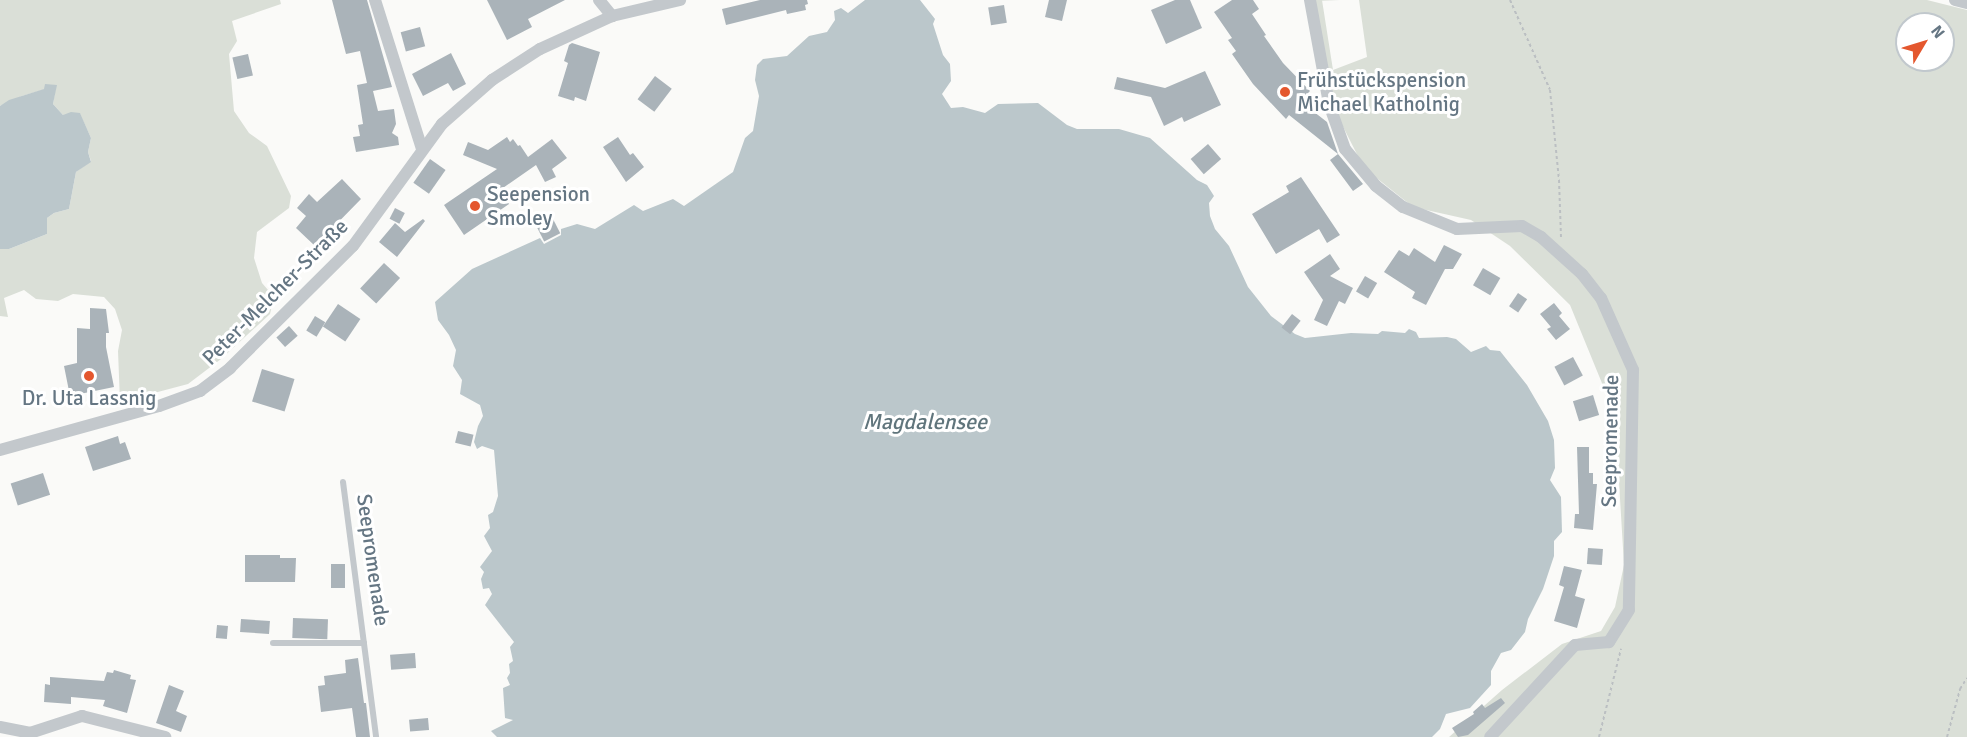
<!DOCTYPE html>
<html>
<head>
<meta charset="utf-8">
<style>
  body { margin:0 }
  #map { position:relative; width:1967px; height:737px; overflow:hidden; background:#fafaf8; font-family:Signika,sans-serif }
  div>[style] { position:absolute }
  .green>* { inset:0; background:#dadfd7 }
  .water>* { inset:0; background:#bbc7cb }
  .building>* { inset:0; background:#aab3b9; transform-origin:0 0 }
  .path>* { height:2px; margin-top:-1px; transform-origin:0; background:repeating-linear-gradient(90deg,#bbbfc2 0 3px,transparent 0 6px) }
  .lane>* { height:6px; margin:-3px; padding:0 3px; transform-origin:3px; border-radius:3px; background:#c3c8cc }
  .street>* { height:12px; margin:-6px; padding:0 6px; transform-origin:6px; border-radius:6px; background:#c3c8cc }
  .dots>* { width:16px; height:16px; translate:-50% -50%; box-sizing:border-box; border:3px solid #fff; border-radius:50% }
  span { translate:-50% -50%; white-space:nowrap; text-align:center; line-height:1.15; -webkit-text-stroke:6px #fff; paint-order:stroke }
  .poi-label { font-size:21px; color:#657683 }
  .left { translate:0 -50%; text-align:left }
  .street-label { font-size:21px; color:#657683 }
  .water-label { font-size:22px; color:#60757c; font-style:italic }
  .north { position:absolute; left:1895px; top:12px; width:60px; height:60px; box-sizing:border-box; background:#fff; border:2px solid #c1c8cd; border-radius:50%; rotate:52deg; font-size:16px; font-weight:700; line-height:24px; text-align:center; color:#657683 }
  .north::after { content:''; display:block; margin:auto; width:21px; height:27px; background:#e4572e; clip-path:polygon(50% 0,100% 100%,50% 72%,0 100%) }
</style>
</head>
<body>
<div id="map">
  <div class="green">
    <i style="clip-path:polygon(0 0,280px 0,281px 4px,232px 21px,237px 41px,229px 54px,234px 111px,249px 133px,267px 146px,291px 196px,289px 208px,257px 232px,254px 258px,262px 283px,274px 297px,270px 314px,221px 359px,188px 384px,120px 402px,118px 351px,122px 330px,115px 309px,104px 297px,73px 294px,58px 301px,36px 299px,24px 290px,4px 298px,8px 317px,0 316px,0 249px,9px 249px,47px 234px,47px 218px,54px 213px,69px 209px,76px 172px,91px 161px,88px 152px,91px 138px,80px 114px,63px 115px,53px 104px,56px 86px,22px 96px,0 106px)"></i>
    <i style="clip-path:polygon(evenodd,1315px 0,1322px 0,1333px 70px,1367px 57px,1359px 0,1927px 0,1967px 10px,1967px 737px,1449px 737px,1502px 690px,1562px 644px,1601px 631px,1615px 607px,1624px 565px,1615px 415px,1570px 305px,1510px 246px,1471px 220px,1413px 207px,1364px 168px,1332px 105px,1315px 0,1907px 24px,1943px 24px,1943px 60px,1907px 60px,1907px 24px)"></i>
  </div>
  <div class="water">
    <i style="clip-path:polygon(865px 0,920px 0,935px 19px,933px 24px,943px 55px,950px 64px,951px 81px,942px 94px,951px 108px,963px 107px,985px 113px,998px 104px,1038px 103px,1067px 125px,1077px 129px,1119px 129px,1150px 138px,1197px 180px,1207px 185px,1214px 196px,1209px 203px,1210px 216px,1215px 229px,1229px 246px,1248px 287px,1271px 316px,1295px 334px,1305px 338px,1351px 333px,1378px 334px,1382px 331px,1405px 333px,1409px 329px,1416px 332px,1419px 338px,1447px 337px,1456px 339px,1471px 352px,1486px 346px,1490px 350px,1500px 351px,1527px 385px,1548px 421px,1554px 440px,1555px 468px,1550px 480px,1561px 497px,1562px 532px,1554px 541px,1554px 556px,1543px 589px,1528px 619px,1525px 632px,1511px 650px,1501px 653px,1491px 671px,1491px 685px,1470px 708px,1446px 714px,1440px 729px,1432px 737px,497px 737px,491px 731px,513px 720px,505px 718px,503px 688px,510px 685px,507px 678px,510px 673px,509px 664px,513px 661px,510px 647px,514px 642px,485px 605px,492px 594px,489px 588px,483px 589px,481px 579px,484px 572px,480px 567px,492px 551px,484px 536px,490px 528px,488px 515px,493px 512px,498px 496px,494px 450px,482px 446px,477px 449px,474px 442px,478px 426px,483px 416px,480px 405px,460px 394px,462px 380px,453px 366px,456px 350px,449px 335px,438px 320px,435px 302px,472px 269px,540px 238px,544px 244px,561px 235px,561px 229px,577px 224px,595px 229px,634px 205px,643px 211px,673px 199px,684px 206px,733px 172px,745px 138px,753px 131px,759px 96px,755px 80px,757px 65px,763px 59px,787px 56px,809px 36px,827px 32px,835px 20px,834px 11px,841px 8px,848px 13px)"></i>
    <i style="clip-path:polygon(45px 84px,57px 85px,53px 104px,63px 115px,71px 112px,80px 113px,91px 138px,88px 152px,91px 162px,76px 172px,69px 209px,54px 213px,47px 218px,47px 234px,9px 249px,0 249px,0 106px,9px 100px,44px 89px)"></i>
  </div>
  <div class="building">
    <i style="clip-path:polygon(332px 0,367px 0,392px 87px,373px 91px,378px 111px,394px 109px,396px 124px,392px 133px,398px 137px,399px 145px,356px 152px,353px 137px,360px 136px,358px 125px,363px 124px,357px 85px,367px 83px,360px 51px,346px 54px)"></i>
    <i style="clip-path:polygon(487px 0,565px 0,528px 19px,532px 27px,507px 40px)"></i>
    <i style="clip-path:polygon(760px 0,807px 0,808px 4px,805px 5px,806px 10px,787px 14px,786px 10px,726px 25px,722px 9px)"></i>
    <i style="clip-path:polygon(1049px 0,1067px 0,1062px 21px,1045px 17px)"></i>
    <i style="clip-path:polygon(1175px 0,1190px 0,1202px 28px,1166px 44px,1151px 10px)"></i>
    <i style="clip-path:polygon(1232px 0,1253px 0,1259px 9px,1252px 14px,1266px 35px,1264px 36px,1283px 63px,1310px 91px,1300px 101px,1327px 122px,1338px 154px,1363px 184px,1353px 191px,1330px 160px,1338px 154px,1289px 115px,1286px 119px,1253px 84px,1232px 54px,1236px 51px,1228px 40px,1232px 38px,1214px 12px)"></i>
    <i style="left:1004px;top:5px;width:18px;height:16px;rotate:81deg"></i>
    <i style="left:420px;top:27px;width:20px;height:20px;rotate:75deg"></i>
    <i style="clip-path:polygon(572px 43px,600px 52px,586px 101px,575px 97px,574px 101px,558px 96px,568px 63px,564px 61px,569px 45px)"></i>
    <i style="clip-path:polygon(451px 53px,466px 84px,453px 91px,448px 83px,423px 96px,412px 74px)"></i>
    <i style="left:248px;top:54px;width:22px;height:16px;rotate:77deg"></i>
    <i style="clip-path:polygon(1205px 71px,1221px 105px,1184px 122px,1182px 117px,1164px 126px,1151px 97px,1114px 89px,1117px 77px,1165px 88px)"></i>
    <i style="left:655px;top:76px;width:21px;height:29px;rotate:37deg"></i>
    <i style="clip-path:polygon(507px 137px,510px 142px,513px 139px,518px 146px,520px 145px,528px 157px,552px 139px,567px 158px,552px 169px,556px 177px,545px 182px,536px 165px,500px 190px,509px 204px,464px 235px,444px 205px,497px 169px,463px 155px,468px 142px,488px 150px)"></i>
    <i style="clip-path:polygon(618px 137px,630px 155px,633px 153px,644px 167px,626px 182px,603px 147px)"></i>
    <i style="left:1208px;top:144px;width:20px;height:23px;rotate:49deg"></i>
    <i style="left:430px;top:159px;width:19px;height:29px;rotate:35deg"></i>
    <i style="clip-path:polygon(1301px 177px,1340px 235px,1327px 243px,1319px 229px,1276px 254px,1252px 214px,1289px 192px,1286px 186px)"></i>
    <i style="clip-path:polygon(342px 179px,361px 199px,315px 246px,296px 228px,306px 216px,297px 208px,309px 194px,317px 202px)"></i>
    <i style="left:395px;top:208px;width:11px;height:12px;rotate:27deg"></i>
    <i style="clip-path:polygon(423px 219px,425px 221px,397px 257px,379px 242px,395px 223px,405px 232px)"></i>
    <i style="left:553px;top:219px;width:16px;height:18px;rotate:63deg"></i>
    <i style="clip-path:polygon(1444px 245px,1462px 254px,1453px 269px,1445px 269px,1426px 305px,1412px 298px,1415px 292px,1384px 272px,1399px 250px,1409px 256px,1414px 248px,1435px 262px)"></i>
    <i style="clip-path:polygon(1330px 254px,1340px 269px,1330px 276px,1353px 288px,1345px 304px,1339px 301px,1327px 326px,1314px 320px,1323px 300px,1304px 272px)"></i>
    <i style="left:384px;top:263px;width:22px;height:35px;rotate:43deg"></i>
    <i style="left:1483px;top:268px;width:20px;height:20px;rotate:30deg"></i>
    <i style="left:1365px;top:276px;width:14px;height:18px;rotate:30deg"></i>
    <i style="left:1518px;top:293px;width:11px;height:16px;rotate:34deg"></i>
    <i style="clip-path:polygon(1554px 303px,1562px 313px,1559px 316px,1570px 329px,1556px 340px,1547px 329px,1551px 327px,1540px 314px)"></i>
    <i style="left:338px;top:304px;width:27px;height:27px;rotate:34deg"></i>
    <i style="clip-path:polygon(90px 308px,106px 309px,109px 333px,106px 333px,106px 347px,114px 387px,70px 396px,64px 366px,77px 363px,77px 328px,90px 329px)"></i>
    <i style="left:1292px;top:314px;width:11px;height:17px;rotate:38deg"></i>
    <i style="left:315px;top:316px;width:12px;height:17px;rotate:31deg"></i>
    <i style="left:289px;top:326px;width:13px;height:17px;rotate:48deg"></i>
    <i style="left:1573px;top:357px;width:21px;height:21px;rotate:62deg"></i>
    <i style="left:262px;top:369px;width:34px;height:34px;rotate:17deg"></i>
    <i style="left:1593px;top:395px;width:21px;height:21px;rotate:73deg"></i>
    <i style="left:458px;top:431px;width:16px;height:12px;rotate:14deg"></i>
    <i style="clip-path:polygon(118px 436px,120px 444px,125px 442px,131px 459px,93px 471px,85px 447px)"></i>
    <i style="clip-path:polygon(1577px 447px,1589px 447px,1589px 473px,1593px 473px,1593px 484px,1597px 484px,1593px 530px,1574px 528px,1575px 514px,1579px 514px)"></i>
    <i style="left:43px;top:473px;width:23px;height:34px;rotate:72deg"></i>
    <i style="left:1588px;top:548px;width:15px;height:16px;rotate:4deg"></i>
    <i style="clip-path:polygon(245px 555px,280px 555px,280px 558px,296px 558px,295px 582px,245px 582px)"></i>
    <i style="left:331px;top:564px;width:14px;height:24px"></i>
    <i style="clip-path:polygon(1564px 566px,1582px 570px,1575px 596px,1585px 599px,1577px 628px,1554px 621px,1564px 587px,1559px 585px)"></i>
    <i style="left:293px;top:618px;width:35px;height:20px;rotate:2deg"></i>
    <i style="left:241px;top:619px;width:29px;height:13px;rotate:4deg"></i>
    <i style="left:217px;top:625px;width:11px;height:13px;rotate:5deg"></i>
    <i style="left:415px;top:653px;width:15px;height:25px;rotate:86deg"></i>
    <i style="clip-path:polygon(358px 658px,364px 703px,366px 703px,370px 737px,356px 737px,352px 708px,321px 712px,318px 686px,325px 685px,324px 676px,346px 673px,345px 660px)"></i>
    <i style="clip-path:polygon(114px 670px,131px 675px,130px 679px,136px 680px,127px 713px,103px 706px,105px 700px,71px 697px,71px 704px,44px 702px,45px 684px,50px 685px,50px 677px,104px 681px,107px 672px,113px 673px)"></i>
    <i style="clip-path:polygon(169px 685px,184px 691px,176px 711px,187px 716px,181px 732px,156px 723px)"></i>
    <i style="clip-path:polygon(1501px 698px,1505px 703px,1468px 735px,1458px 737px,1452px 728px,1474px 714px,1473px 712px,1482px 704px,1485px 708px)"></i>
    <i style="left:428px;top:718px;width:12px;height:19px;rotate:85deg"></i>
  </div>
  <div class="path">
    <i style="left:1510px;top:0;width:98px;rotate:66deg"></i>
    <i style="left:1550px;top:90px;width:90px;rotate:84.3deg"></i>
    <i style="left:1559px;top:180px;width:57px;rotate:88deg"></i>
    <i style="left:1599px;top:737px;width:91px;rotate:-76deg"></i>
    <i style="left:1947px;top:737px;width:50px;rotate:-74.8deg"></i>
    <i style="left:1960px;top:689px;width:13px;rotate:-58deg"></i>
  </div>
  <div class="lane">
    <i style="left:343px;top:482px;width:257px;rotate:82.6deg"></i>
    <i style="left:273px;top:643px;width:91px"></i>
  </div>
  <div class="street">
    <i style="left:375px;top:0;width:156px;rotate:72.5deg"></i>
    <i style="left:599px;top:0;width:21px;rotate:51deg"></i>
    <i style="left:1310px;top:0;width:106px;rotate:79.6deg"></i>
    <i style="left:1329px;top:104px;width:48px;rotate:70.4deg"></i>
    <i style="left:1345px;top:149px;width:48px;rotate:50deg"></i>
    <i style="left:1376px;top:186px;width:34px;rotate:38deg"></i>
    <i style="left:1403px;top:207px;width:58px;rotate:22.2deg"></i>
    <i style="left:1457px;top:229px;width:65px;rotate:-2.6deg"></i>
    <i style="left:1522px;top:226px;width:22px;rotate:30deg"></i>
    <i style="left:1541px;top:237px;width:55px;rotate:42.1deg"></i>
    <i style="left:1582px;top:274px;width:31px;rotate:52deg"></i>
    <i style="left:1601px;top:298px;width:79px;rotate:66deg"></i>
    <i style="left:1633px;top:370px;width:240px;rotate:91deg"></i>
    <i style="left:1629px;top:610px;width:38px;rotate:122deg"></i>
    <i style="left:1609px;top:642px;width:34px;rotate:175deg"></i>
    <i style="left:1575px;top:645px;width:125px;rotate:132.7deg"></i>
    <i style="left:1955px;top:0;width:12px;rotate:14deg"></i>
    <i style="left:0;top:450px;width:165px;rotate:-15.5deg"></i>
    <i style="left:159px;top:406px;width:44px;rotate:-20.1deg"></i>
    <i style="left:200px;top:391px;width:38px;rotate:-37deg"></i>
    <i style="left:230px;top:368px;width:173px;rotate:-44.8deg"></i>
    <i style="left:353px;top:246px;width:151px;rotate:-53.9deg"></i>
    <i style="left:442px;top:124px;width:67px;rotate:-41.3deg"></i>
    <i style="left:492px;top:80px;width:57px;rotate:-32.9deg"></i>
    <i style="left:540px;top:49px;width:79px;rotate:-24.6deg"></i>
    <i style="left:612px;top:16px;width:70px;rotate:-13.2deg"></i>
    <i style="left:0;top:727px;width:31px;rotate:11deg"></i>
    <i style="left:30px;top:733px;width:55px;rotate:-18.1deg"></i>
    <i style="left:82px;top:716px;width:86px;rotate:14.2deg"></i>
  </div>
  <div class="dots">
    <i style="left:1285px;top:92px;background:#e4572e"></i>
    <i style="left:475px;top:206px;background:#e4572e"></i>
    <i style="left:89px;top:376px;background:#e4572e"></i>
  </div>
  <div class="poi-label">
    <span class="left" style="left:1297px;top:92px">Frühstückspension<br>Michael Katholnig</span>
    <span class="left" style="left:487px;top:206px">Seepension<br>Smoley</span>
    <span style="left:89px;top:398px">Dr. Uta Lassnig</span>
  </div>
  <div class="street-label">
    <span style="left:275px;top:292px;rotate:-45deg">Peter-Melcher-Straße</span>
    <span style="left:1610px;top:441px;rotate:-89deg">Seepromenade</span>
    <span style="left:373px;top:560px;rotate:82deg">Seepromenade</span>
  </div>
  <div class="water-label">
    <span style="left:925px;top:422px">Magdalensee</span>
  </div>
  <div class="north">N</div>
</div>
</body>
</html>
